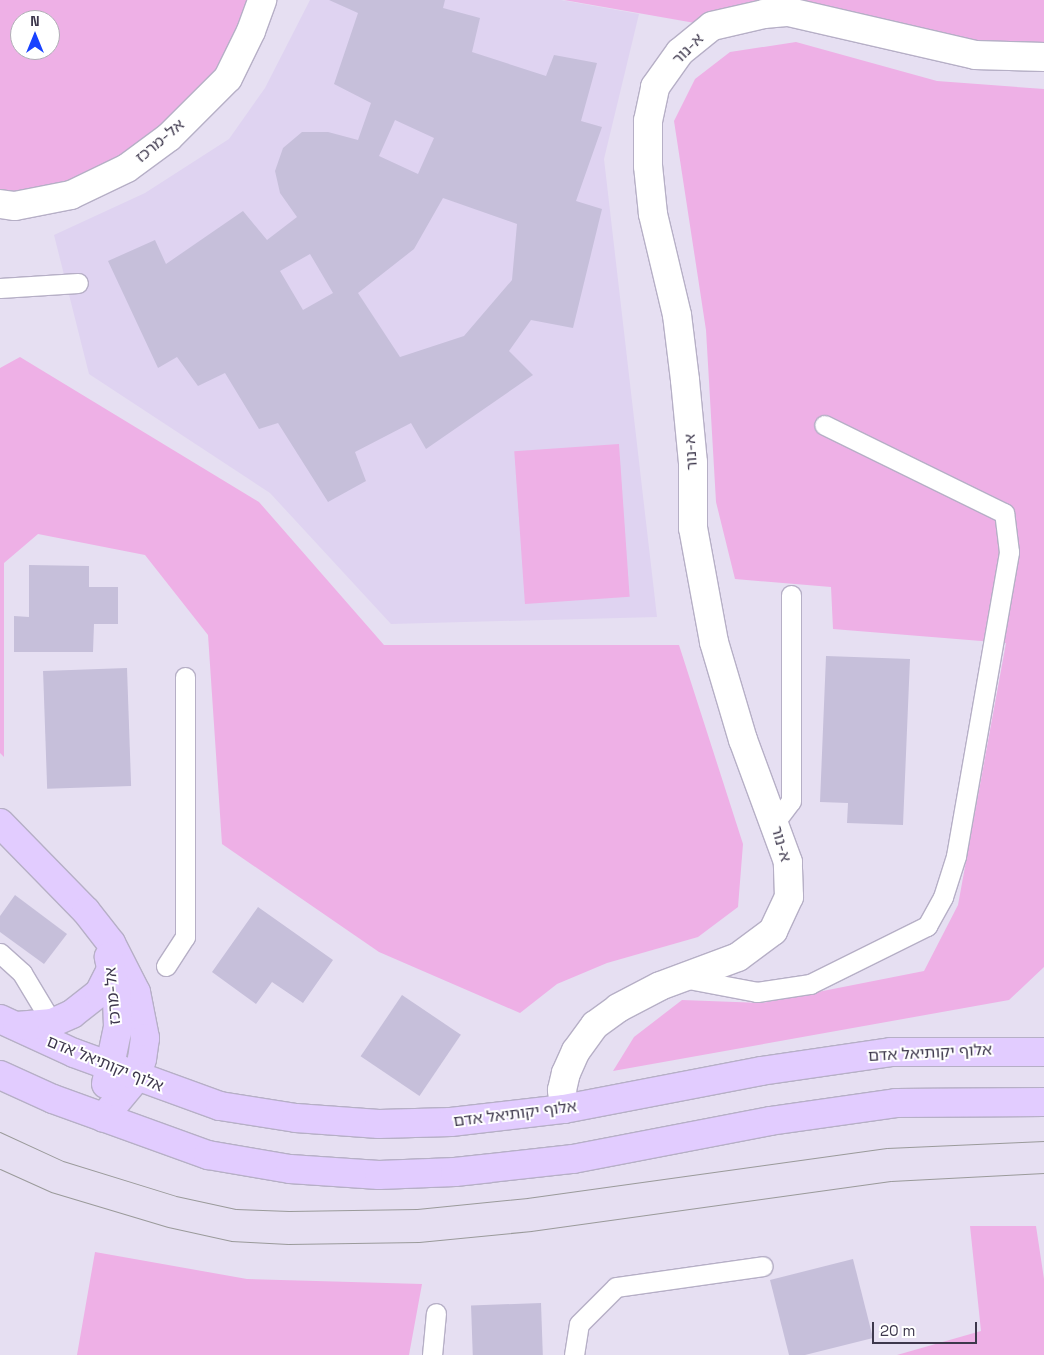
<!DOCTYPE html>
<html>
<head>
<meta charset="utf-8">
<style>
  body { margin:0 }
  #map { position:relative; width:1044px; height:1355px; overflow:hidden; background:#efebf7; font-family:"Space Grotesk","Noto Sans Hebrew",sans-serif }
  div>[style] { position:absolute }
  .residential>* { inset:0; background:#e6dff2 }
  .education>* { inset:0; background:#dfd3f1 }
  .green>* { inset:0; background:#eeb0e6; transform-origin:0 0 }
  .building>* { inset:0; background:#c6bfda; transform-origin:0 0 }
  .roads { filter:drop-shadow(1px 0 #b6afc6) drop-shadow(-1px 0 #b6afc6) drop-shadow(0 1px #b6afc6) drop-shadow(0 -1px #b6afc6) }
  .lane>* { height:19px; margin:-9.5px; padding:0 9.5px; transform-origin:9.5px; border-radius:9.5px; background:#fff }
  .street>* { height:28px; margin:-14px; padding:0 14px; transform-origin:14px; border-radius:14px; background:#fff }
  .secondary>* { height:28px; margin:-14px; padding:0 14px; transform-origin:14px; border-radius:14px; background:#e2ccff }
  .tram>* { height:1px; margin:-0.5px; padding:0 0.5px; transform-origin:0.5px; border-radius:0.5px; background:#9a9a9a }
  span { translate:-50% -50%; white-space:nowrap; text-align:center; line-height:1.15; -webkit-text-stroke:4px #fff; paint-order:stroke }
  .street-label { font-size:16px; color:#3d374c }
  .north { position:absolute; left:10px; top:10px; width:50px; height:50px; box-sizing:border-box; background:#fff; border:1px solid #b1afb7; border-radius:50%; rotate:0deg; font-size:14px; font-weight:700; line-height:20px; text-align:center; color:#3d374c }
  .north::after { content:''; display:block; margin:auto; width:18px; height:22px; background:#1942ff; clip-path:polygon(50% 0,100% 100%,50% 72%,0 100%) }
  .scale { position:absolute; left:872px; top:1322px; width:105px; height:22px; box-sizing:border-box; border:2px solid #3d374c; border-top:0; padding-left:6px; font-size:15px; line-height:18px; white-space:nowrap; color:#3d374c; -webkit-text-stroke:4px #fff; paint-order:stroke }
</style>
</head>
<body>
<div id="map">
  <div class="residential">
    <i style="clip-path:polygon(evenodd,0 0,1044px 0,1044px 1355px,0 1355px,0 0,20px 20px,50px 20px,50px 50px,20px 50px,20px 20px)"></i>
  </div>
  <div class="education">
    <i style="clip-path:polygon(310px 0,561px 0,639px 14px,604px 159px,657px 617px,391px 624px,270px 493px,89px 374px,54px 235px,145px 193px,229px 139px,265px 88px)"></i>
  </div>
  <div class="green">
    <i style="clip-path:polygon(evenodd,0 0,261px 0,228px 78px,169px 137px,15px 206px,0 203px,0 0,20px 20px,50px 20px,50px 50px,20px 50px,20px 20px)"></i>
    <i style="clip-path:polygon(564px 0,1044px 0,1044px 51px,764px 14px,712px 26px)"></i>
    <i style="clip-path:polygon(796px 42px,937px 81px,1044px 89px,1044px 967px,1009px 1000px,613px 1071px,634px 1037px,682px 1000px,762px 1003px,924px 971px,958px 905px,1006px 643px,833px 629px,831px 587px,735px 579px,716px 502px,706px 330px,674px 121px,695px 79px,730px 52px)"></i>
    <i style="clip-path:polygon(20px 357px,259px 502px,384px 645px,679px 645px,743px 844px,738px 907px,698px 937px,607px 963px,557px 984px,520px 1013px,379px 952px,222px 844px,208px 635px,145px 555px,38px 534px,4px 563px,4px 757px,0 753px,0 368px)"></i>
    <i style="left:619px;top:444px;width:153px;height:105px;rotate:86deg"></i>
    <i style="clip-path:polygon(970px 1226px,1036px 1226px,1044px 1279px,1044px 1355px,897px 1355px,981px 1331px)"></i>
    <i style="clip-path:polygon(95px 1252px,247px 1279px,422px 1284px,409px 1355px,77px 1355px)"></i>
  </div>
  <div class="building">
    <i style="clip-path:polygon(evenodd,329px 0,445px 0,443px 8px,480px 18px,472px 52px,546px 76px,554px 55px,597px 63px,581px 121px,602px 127px,576px 201px,602px 209px,573px 328px,531px 320px,509px 351px,533px 375px,426px 449px,411px 423px,355px 452px,366px 481px,328px 502px,278px 423px,259px 429px,225px 373px,198px 386px,177px 357px,158px 368px,108px 261px,155px 240px,166px 264px,243px 211px,267px 240px,297px 217px,280px 193px,275px 171px,283px 148px,302px 132px,328px 132px,358px 140px,371px 103px,334px 84px,358px 13px,329px 0,395px 120px,434px 138px,418px 174px,379px 156px,395px 120px,329px 0,443px 198px,517px 224px,512px 280px,464px 336px,400px 357px,358px 293px,414px 249px,443px 198px,329px 0,310px 254px,333px 293px,303px 310px,280px 271px,310px 254px)"></i>
    <i style="clip-path:polygon(29px 565px,89px 566px,89px 587px,118px 587px,118px 624px,94px 624px,93px 652px,14px 652px,14px 616px,29px 617px)"></i>
    <i style="clip-path:polygon(826px 656px,910px 659px,903px 825px,847px 823px,848px 803px,820px 802px)"></i>
    <i style="left:127px;top:668px;width:118px;height:84px;rotate:88deg"></i>
    <i style="clip-path:polygon(15px 895px,67px 934px,44px 964px,0 932px,0 916px)"></i>
    <i style="clip-path:polygon(258px 907px,333px 960px,303px 1003px,272px 982px,256px 1004px,212px 972px)"></i>
    <i style="left:402px;top:995px;width:71px;height:74px;rotate:34deg"></i>
    <i style="clip-path:polygon(853px 1259px,873px 1338px,805px 1355px,789px 1355px,770px 1280px)"></i>
    <i style="left:541px;top:1303px;width:52px;height:70px;rotate:88deg"></i>
  </div>
  <div class="roads">
    <div class="lane">
      <i style="left:0;top:288px;width:78px;rotate:-3.7deg"></i>
      <i style="left:775px;top:822px;width:26px;rotate:-53deg"></i>
      <i style="left:791px;top:801px;width:206px;rotate:-90deg"></i>
      <i style="left:0;top:953px;width:30px;rotate:42deg"></i>
      <i style="left:22px;top:973px;width:58px;rotate:59deg"></i>
      <i style="left:166px;top:966px;width:35px;rotate:-57deg"></i>
      <i style="left:185px;top:937px;width:260px;rotate:-90deg"></i>
      <i style="left:683px;top:978px;width:75px;rotate:10.7deg"></i>
      <i style="left:757px;top:992px;width:54px;rotate:-8.6deg"></i>
      <i style="left:810px;top:984px;width:131px;rotate:-26.4deg"></i>
      <i style="left:927px;top:926px;width:33px;rotate:-61deg"></i>
      <i style="left:943px;top:897px;width:43px;rotate:-72.4deg"></i>
      <i style="left:956px;top:856px;width:309px;rotate:-80.1deg"></i>
      <i style="left:1009px;top:552px;width:39px;rotate:-97deg"></i>
      <i style="left:1004px;top:513px;width:200px;rotate:-153.9deg"></i>
      <i style="left:432px;top:1355px;width:42px;rotate:-84.6deg"></i>
      <i style="left:574px;top:1355px;width:31px;rotate:-81deg"></i>
      <i style="left:579px;top:1324px;width:52px;rotate:-45deg"></i>
      <i style="left:616px;top:1287px;width:148px;rotate:-8.1deg"></i>
    </div>
    <div class="street">
      <i style="left:0;top:204px;width:15px;rotate:8deg"></i>
      <i style="left:15px;top:206px;width:57px;rotate:-11.1deg"></i>
      <i style="left:71px;top:195px;width:62px;rotate:-25.7deg"></i>
      <i style="left:127px;top:168px;width:52px;rotate:-36.4deg"></i>
      <i style="left:169px;top:137px;width:83px;rotate:-45deg"></i>
      <i style="left:228px;top:78px;width:52px;rotate:-63.9deg"></i>
      <i style="left:251px;top:31px;width:33px;rotate:-70deg"></i>
      <i style="left:564px;top:1109px;width:19px;rotate:-96deg"></i>
      <i style="left:562px;top:1090px;width:17px;rotate:-77deg"></i>
      <i style="left:566px;top:1073px;width:24px;rotate:-66deg"></i>
      <i style="left:576px;top:1051px;width:32px;rotate:-54deg"></i>
      <i style="left:595px;top:1025px;width:29px;rotate:-36deg"></i>
      <i style="left:618px;top:1008px;width:47px;rotate:-27.6deg"></i>
      <i style="left:660px;top:986px;width:83px;rotate:-20.4deg"></i>
      <i style="left:738px;top:957px;width:44px;rotate:-36.6deg"></i>
      <i style="left:773px;top:931px;width:38px;rotate:-65deg"></i>
      <i style="left:789px;top:897px;width:35px;rotate:-92deg"></i>
      <i style="left:788px;top:862px;width:130px;rotate:-110.2deg"></i>
      <i style="left:743px;top:740px;width:102px;rotate:-106.5deg"></i>
      <i style="left:714px;top:642px;width:116px;rotate:-100.4deg"></i>
      <i style="left:693px;top:528px;width:65px;rotate:-90deg"></i>
      <i style="left:693px;top:463px;width:83px;rotate:-95.5deg"></i>
      <i style="left:685px;top:380px;width:65px;rotate:-97deg"></i>
      <i style="left:677px;top:315px;width:104px;rotate:-103.4deg"></i>
      <i style="left:653px;top:214px;width:48px;rotate:-95.9deg"></i>
      <i style="left:648px;top:166px;width:45px;rotate:-90deg"></i>
      <i style="left:648px;top:121px;width:35px;rotate:-78deg"></i>
      <i style="left:655px;top:87px;width:43px;rotate:-54.5deg"></i>
      <i style="left:680px;top:52px;width:41px;rotate:-39.1deg"></i>
      <i style="left:712px;top:26px;width:53px;rotate:-13deg"></i>
      <i style="left:764px;top:14px;width:25px;rotate:-5deg"></i>
      <i style="left:789px;top:12px;width:191px;rotate:13deg"></i>
      <i style="left:975px;top:55px;width:69px;rotate:1.7deg"></i>
    </div>
    <div class="secondary">
      <i style="left:0;top:823px;width:123px;rotate:45.7deg"></i>
      <i style="left:86px;top:911px;width:41px;rotate:52deg"></i>
      <i style="left:111px;top:943px;width:55px;rotate:63deg"></i>
      <i style="left:136px;top:992px;width:47px;rotate:78.9deg"></i>
      <i style="left:145px;top:1038px;width:21px;rotate:98deg"></i>
      <i style="left:142px;top:1059px;width:19px;rotate:106deg"></i>
      <i style="left:137px;top:1077px;width:53px;rotate:129.7deg"></i>
      <i style="left:0;top:1019px;width:81px;rotate:24.7deg"></i>
      <i style="left:74px;top:1053px;width:155px;rotate:20deg"></i>
      <i style="left:220px;top:1106px;width:77px;rotate:9deg"></i>
      <i style="left:296px;top:1118px;width:83px;rotate:4.1deg"></i>
      <i style="left:379px;top:1124px;width:72px;rotate:-1.6deg"></i>
      <i style="left:451px;top:1122px;width:114px;rotate:-6.6deg"></i>
      <i style="left:564px;top:1109px;width:201px;rotate:-10.9deg"></i>
      <i style="left:761px;top:1071px;width:131px;rotate:-8.3deg"></i>
      <i style="left:891px;top:1052px;width:153px"></i>
      <i style="left:17px;top:1026px;width:35px;rotate:-5deg"></i>
      <i style="left:52px;top:1023px;width:22px;rotate:-24deg"></i>
      <i style="left:72px;top:1014px;width:34px;rotate:-38deg"></i>
      <i style="left:99px;top:993px;width:29px;rotate:-63deg"></i>
      <i style="left:0;top:1075px;width:58px;rotate:24.4deg"></i>
      <i style="left:53px;top:1099px;width:165px;rotate:19.9deg"></i>
      <i style="left:208px;top:1155px;width:83px;rotate:9.7deg"></i>
      <i style="left:290px;top:1169px;width:89px;rotate:3.9deg"></i>
      <i style="left:379px;top:1175px;width:76px;rotate:-2.3deg"></i>
      <i style="left:455px;top:1172px;width:119px;rotate:-6.3deg"></i>
      <i style="left:573px;top:1159px;width:201px;rotate:-10.9deg"></i>
      <i style="left:770px;top:1121px;width:127px;rotate:-8.1deg"></i>
      <i style="left:896px;top:1103px;width:148px;rotate:-0.4deg"></i>
      <i style="left:106px;top:1084px;width:58px;rotate:-78.1deg"></i>
      <i style="left:118px;top:1027px;width:31px;rotate:-92deg"></i>
      <i style="left:117px;top:996px;width:40px;rotate:-102deg"></i>
    </div>
  </div>
  <div class="tram">
    <i style="left:0;top:1132px;width:69px;rotate:24.7deg"></i>
    <i style="left:63px;top:1161px;width:118px;rotate:17.2deg"></i>
    <i style="left:176px;top:1196px;width:61px;rotate:12.2deg"></i>
    <i style="left:236px;top:1209px;width:53px;rotate:2.2deg"></i>
    <i style="left:289px;top:1211px;width:128px;rotate:-0.9deg"></i>
    <i style="left:417px;top:1209px;width:111px;rotate:-5.7deg"></i>
    <i style="left:527px;top:1198px;width:363px;rotate:-7.9deg"></i>
    <i style="left:887px;top:1148px;width:157px;rotate:-2.6deg"></i>
    <i style="left:0;top:1169px;width:56px;rotate:24.3deg"></i>
    <i style="left:51px;top:1192px;width:122px;rotate:16.7deg"></i>
    <i style="left:168px;top:1227px;width:65px;rotate:12.5deg"></i>
    <i style="left:231px;top:1241px;width:57px;rotate:3deg"></i>
    <i style="left:288px;top:1244px;width:131px;rotate:-0.9deg"></i>
    <i style="left:419px;top:1242px;width:113px;rotate:-5.6deg"></i>
    <i style="left:531px;top:1231px;width:363px;rotate:-7.9deg"></i>
    <i style="left:891px;top:1181px;width:153px;rotate:-3deg"></i>
  </div>
  <div class="street-label">
    <span style="left:688px;top:49px;rotate:-45deg">א-נור</span>
    <span style="left:160px;top:141px;rotate:-40deg">אל-מרכז</span>
    <span style="left:691px;top:452px;rotate:-94deg">א-נור</span>
    <span style="left:781px;top:844px;rotate:74deg">א-נור</span>
    <span style="left:113px;top:996px;rotate:-95deg">אל-מרכז</span>
    <span style="left:930px;top:1053px;rotate:-3deg">אלוף יקותיאל אדם</span>
    <span style="left:105px;top:1064px;rotate:22deg">אלוף יקותיאל אדם</span>
    <span style="left:515px;top:1114px;rotate:-7deg">אלוף יקותיאל אדם</span>
  </div>
  <div class="north">N</div>
  <div class="scale">20 m</div>
</div>
</body>
</html>
